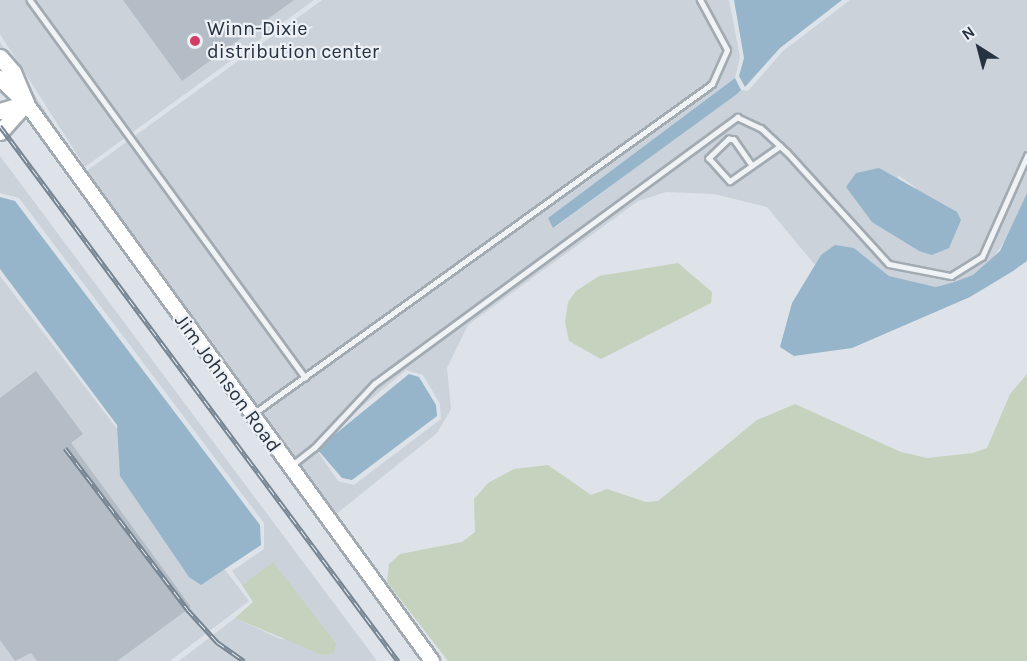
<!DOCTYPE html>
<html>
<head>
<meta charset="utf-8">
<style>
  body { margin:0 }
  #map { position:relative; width:1027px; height:661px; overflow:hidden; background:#dde3e8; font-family:Karla,sans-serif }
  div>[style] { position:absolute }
  .built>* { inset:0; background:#cbd2da }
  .green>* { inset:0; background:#c5d2be }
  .water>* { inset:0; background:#96b5ca }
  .building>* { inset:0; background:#b4bcc5 }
  .roads { filter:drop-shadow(2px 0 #a2aab2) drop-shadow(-2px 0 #a2aab2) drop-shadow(0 2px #a2aab2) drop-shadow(0 -2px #a2aab2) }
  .lane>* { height:4.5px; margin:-2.25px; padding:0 2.25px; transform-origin:2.25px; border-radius:2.25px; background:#f0f3f6 }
  .secondary>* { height:14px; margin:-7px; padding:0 7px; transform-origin:7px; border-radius:7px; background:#fff }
  .primary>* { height:15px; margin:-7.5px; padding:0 7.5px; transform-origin:7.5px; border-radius:7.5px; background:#fff }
  .rail>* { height:5px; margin-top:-2.5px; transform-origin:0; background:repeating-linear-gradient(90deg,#edf1f5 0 9px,#768492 0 18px); box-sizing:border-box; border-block:2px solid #768492 }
  .dots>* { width:16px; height:16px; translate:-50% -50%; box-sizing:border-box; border:3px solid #edf1f5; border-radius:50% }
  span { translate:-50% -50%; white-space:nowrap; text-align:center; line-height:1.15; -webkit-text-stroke:4.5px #edf1f5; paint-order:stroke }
  .poi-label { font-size:20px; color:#26323f }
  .left { translate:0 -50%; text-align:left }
  .street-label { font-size:20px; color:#26323f }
  .north { position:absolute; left:949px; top:18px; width:60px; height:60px; -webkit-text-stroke:4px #edf1f5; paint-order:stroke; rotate:324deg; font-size:16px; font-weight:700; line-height:24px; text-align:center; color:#26323f }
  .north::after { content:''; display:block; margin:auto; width:21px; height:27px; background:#26323f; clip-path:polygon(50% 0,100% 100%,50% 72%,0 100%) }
</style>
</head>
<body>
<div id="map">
  <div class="built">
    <i style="clip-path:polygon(0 0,314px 0,85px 167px,0 34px)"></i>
    <i style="clip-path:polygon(evenodd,322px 0,729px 0,740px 57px,735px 78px,548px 218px,554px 228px,741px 90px,748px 91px,783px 51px,850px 0,1027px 0,1027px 193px,1010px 233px,989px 264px,973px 276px,936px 287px,889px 276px,854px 248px,821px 255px,815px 265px,767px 207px,714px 194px,666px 192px,638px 201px,468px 325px,447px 368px,451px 409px,437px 433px,335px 515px,242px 394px,33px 104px,17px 69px,0 49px,0 42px,85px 172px,322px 0,898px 175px,916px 188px,919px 251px,898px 238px,898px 175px,322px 0,406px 370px,423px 375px,440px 404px,441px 419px,354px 485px,338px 481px,314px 446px,406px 370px)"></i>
    <i style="clip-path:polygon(0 156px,377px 661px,179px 661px,235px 618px,280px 639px,336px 643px,272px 563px,242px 585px,232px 571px,264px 549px,264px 523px,19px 198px,0 193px)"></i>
    <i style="clip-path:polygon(0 276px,249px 601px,170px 661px,0 661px)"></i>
  </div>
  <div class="green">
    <i style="clip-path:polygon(678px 263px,712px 292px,711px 303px,601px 359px,569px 341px,565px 322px,568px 302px,576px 291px,599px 276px)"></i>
    <i style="clip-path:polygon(1027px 374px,1027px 661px,448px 661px,387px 582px,389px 564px,400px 554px,462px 542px,475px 532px,474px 499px,488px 483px,514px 469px,548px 465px,591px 495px,607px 489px,646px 502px,658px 501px,757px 420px,795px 404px,901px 452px,927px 458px,973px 453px,987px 448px,1010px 394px)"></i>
    <i style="clip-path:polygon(273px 562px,336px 643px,334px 653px,322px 655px,235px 618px,253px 602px,242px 585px)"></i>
  </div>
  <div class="water">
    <i style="clip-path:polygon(734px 0,842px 0,780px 48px,745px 87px,739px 76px,744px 58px)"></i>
    <i style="clip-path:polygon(735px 78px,741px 90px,737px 94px,553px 228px,548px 218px)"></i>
    <i style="clip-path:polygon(879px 168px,957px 212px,961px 220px,949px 248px,932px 255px,919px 251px,872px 222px,846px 187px,856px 173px)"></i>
    <i style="clip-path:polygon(1027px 193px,1027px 261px,1013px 271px,970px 297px,852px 348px,794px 356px,780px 347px,792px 303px,821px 255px,835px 245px,854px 248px,889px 276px,936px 287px,954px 282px,973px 275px,1000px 251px)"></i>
    <i style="clip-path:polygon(0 197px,15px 201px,260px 525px,261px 545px,201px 585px,189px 577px,120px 476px,117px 425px,0 269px)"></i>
    <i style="clip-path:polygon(409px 374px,419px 377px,436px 405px,437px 416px,352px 480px,342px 478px,317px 449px)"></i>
  </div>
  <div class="building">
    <i style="clip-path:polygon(123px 0,294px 0,182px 81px)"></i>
    <i style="clip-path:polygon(36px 371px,83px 434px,71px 443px,191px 607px,117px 661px,37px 661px,31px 653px,15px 661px,0 640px,0 398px)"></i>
  </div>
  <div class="roads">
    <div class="lane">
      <i style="left:30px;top:0;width:467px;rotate:53.9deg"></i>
      <i style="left:752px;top:166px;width:32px;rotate:-125deg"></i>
      <i style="left:734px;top:140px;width:5px;rotate:-169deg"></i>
      <i style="left:729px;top:139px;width:28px;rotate:136deg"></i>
      <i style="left:709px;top:158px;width:31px;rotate:48deg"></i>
      <i style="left:730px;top:181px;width:61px;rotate:-35deg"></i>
      <i style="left:253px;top:414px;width:565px;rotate:-35.71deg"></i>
      <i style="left:712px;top:84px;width:37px;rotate:-66deg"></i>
      <i style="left:727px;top:50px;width:57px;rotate:-118.4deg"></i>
      <i style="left:292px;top:465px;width:28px;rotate:-38deg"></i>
      <i style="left:314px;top:448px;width:88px;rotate:-46.8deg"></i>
      <i style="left:374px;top:384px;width:451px;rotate:-36.3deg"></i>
      <i style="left:737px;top:117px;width:26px;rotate:25deg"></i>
      <i style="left:761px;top:128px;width:35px;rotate:43deg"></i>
      <i style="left:787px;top:152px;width:151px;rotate:47.7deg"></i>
      <i style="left:889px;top:264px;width:63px;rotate:11deg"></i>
      <i style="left:951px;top:276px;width:36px;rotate:-32deg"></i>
      <i style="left:982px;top:257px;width:111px;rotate:-66deg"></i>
    </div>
    <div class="secondary">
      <i style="left:26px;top:103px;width:690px;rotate:53.96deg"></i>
    </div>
    <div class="primary">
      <i style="left:0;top:57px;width:20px;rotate:49deg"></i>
      <i style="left:13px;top:72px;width:34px;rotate:67deg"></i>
      <i style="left:0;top:78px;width:30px;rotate:44deg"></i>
      <i style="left:0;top:111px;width:27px;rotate:-17deg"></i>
      <i style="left:0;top:132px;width:39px;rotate:-48deg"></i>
    </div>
  </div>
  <div class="rail">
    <i style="left:0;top:126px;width:667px;rotate:53.35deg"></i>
    <i style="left:65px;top:448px;width:202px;rotate:52.8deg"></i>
    <i style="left:187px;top:609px;width:45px;rotate:47.7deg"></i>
    <i style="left:217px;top:642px;width:33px;rotate:35deg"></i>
  </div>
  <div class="dots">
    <i style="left:195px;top:41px;background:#d33c65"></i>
  </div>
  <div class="poi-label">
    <span class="left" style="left:207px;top:40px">Winn-Dixie<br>distribution center</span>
  </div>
  <div class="street-label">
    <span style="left:228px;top:383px;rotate:54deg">Jim Johnson Road</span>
  </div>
  <div class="north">N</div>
</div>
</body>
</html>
